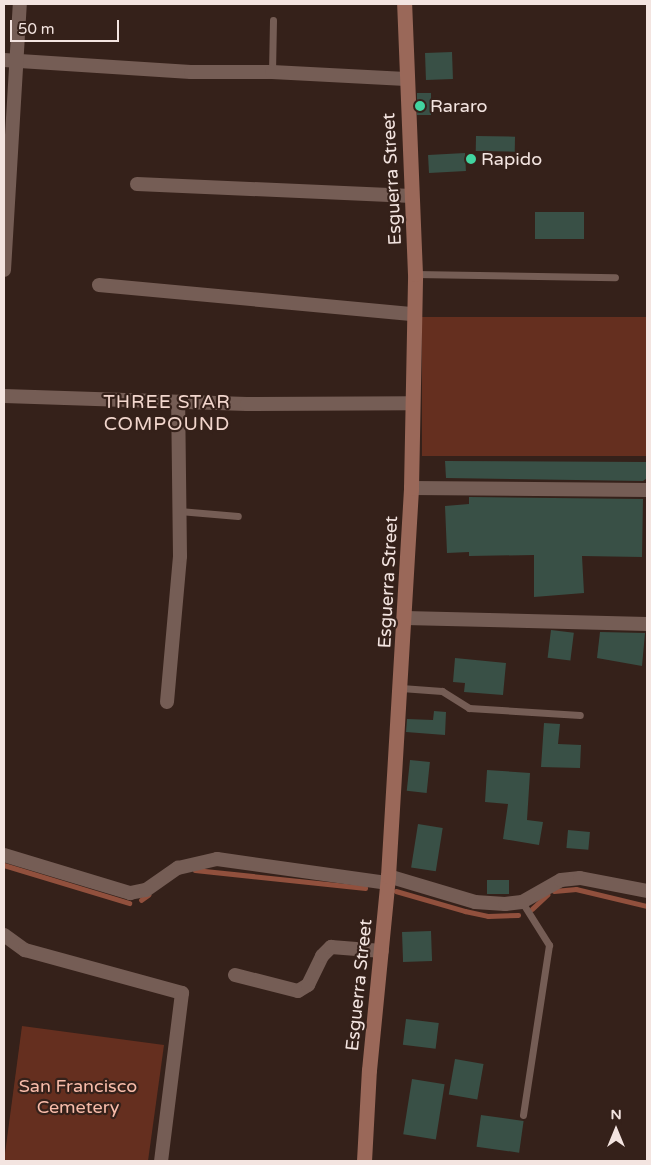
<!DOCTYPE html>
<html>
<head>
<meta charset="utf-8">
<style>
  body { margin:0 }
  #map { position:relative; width:651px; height:1165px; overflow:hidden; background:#35211a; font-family:"Varela Round",sans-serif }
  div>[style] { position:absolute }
  .green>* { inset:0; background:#652f1f; transform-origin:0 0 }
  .stream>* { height:4.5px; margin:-2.25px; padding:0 2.25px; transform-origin:2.25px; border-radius:2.25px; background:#91503d }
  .building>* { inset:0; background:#395046; transform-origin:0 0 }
  .lane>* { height:7px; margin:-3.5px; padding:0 3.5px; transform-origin:3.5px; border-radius:3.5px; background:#755d55 }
  .street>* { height:14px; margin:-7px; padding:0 7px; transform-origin:7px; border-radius:7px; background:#755d55 }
  .secondary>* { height:15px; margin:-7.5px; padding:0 7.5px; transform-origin:7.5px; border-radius:7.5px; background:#9a6859 }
  .dots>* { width:14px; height:14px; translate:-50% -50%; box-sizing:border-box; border:2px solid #35211a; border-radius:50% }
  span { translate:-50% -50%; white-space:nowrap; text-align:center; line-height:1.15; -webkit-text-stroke:4.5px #35211a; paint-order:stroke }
  .poi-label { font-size:18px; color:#f3e4e0 }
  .left { translate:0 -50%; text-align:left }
  .street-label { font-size:18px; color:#f3e4e0 }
  .park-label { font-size:18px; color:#f8bcaa }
  .neighbourhood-label { font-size:19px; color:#f2d6cd; letter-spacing:1px }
  .frame { position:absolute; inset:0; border:5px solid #f3e4e0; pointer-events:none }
  .north { position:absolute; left:591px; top:1105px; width:50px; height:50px; -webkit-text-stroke:4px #35211a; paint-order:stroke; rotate:0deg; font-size:14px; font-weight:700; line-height:20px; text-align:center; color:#f3e4e0 }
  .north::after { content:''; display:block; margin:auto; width:18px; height:22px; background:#f3e4e0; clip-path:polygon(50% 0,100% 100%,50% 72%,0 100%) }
  .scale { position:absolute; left:10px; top:20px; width:109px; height:22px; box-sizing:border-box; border:2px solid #f3e4e0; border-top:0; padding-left:6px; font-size:15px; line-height:18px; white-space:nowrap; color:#f3e4e0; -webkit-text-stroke:4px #35211a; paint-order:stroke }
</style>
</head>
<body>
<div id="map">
  <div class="green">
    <i style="left:647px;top:317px;width:139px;height:225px;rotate:90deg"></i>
    <i style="clip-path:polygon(22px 1026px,164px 1045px,148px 1161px,4px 1161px)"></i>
  </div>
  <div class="stream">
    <i style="left:4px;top:865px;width:131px;rotate:16.9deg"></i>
    <i style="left:195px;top:870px;width:171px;rotate:6deg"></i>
    <i style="left:396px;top:891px;width:72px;rotate:16.2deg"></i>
    <i style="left:465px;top:911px;width:24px;rotate:12deg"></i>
    <i style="left:488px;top:916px;width:30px;rotate:-2deg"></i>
    <i style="left:554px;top:891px;width:22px;rotate:-5deg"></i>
    <i style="left:576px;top:889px;width:73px;rotate:13.5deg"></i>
    <i style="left:141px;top:900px;width:9px;rotate:-36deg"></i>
    <i style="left:532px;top:909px;width:21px;rotate:-43deg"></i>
  </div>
  <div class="building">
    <i style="left:452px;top:52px;width:27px;height:27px;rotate:88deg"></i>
    <i style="left:417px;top:93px;width:14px;height:22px"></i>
    <i style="left:476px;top:136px;width:39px;height:15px;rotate:1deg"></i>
    <i style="left:465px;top:153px;width:18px;height:37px;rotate:87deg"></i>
    <i style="left:584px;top:212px;width:27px;height:49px;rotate:90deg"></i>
    <i style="clip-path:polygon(445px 461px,647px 462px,647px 478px,643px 481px,446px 478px)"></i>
    <i style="clip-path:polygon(469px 497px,643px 499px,642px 557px,582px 556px,584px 593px,534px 597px,534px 555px,469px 556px,469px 552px,447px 553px,445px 506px,469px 504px)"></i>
    <i style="left:551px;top:630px;width:23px;height:28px;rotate:7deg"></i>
    <i style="clip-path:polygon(600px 632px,645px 633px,642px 666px,597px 658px)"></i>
    <i style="clip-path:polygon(455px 658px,506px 663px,503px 695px,464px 692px,465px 683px,453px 682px)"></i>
    <i style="clip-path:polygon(434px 711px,446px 712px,445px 735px,406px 732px,407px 719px,433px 720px)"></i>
    <i style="clip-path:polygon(544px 723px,560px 724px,558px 744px,581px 745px,580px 768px,541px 767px)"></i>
    <i style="left:410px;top:760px;width:20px;height:31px;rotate:6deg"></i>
    <i style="clip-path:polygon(487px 770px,530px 773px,527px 820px,543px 822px,539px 845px,503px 839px,508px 804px,485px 802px)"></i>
    <i style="left:418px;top:824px;width:25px;height:44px;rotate:9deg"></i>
    <i style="left:568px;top:830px;width:22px;height:18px;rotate:5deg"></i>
    <i style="left:487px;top:880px;width:22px;height:14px"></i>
    <i style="left:431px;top:931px;width:30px;height:29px;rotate:88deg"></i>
    <i style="left:406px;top:1019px;width:33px;height:26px;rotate:7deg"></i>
    <i style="left:455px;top:1059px;width:29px;height:36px;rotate:10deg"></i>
    <i style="left:412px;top:1079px;width:33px;height:56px;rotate:9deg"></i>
    <i style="left:481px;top:1115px;width:43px;height:32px;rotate:8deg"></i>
  </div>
  <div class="lane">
    <i style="left:272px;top:72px;width:52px;rotate:-88.9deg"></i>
    <i style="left:415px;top:274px;width:200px;rotate:0.9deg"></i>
    <i style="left:179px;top:511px;width:59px;rotate:4.8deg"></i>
    <i style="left:401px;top:688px;width:41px;rotate:4.2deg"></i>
    <i style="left:442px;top:691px;width:32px;rotate:32deg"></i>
    <i style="left:469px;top:708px;width:111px;rotate:3.6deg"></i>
    <i style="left:522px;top:902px;width:51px;rotate:57.9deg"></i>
    <i style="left:549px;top:945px;width:172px;rotate:98.7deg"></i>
  </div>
  <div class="street">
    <i style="left:4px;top:60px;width:187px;rotate:3.7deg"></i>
    <i style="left:191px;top:72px;width:81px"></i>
    <i style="left:272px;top:72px;width:134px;rotate:3deg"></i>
    <i style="left:137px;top:184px;width:275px;rotate:2.5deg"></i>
    <i style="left:4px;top:270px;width:266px;rotate:-86.6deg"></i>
    <i style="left:99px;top:285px;width:316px;rotate:5.3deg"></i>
    <i style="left:4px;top:396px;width:243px;rotate:1.9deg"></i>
    <i style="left:247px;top:404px;width:165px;rotate:-0.3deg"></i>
    <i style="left:411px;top:488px;width:236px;rotate:0.5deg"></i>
    <i style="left:405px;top:618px;width:242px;rotate:1.4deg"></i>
    <i style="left:167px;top:702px;width:147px;rotate:-84.9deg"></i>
    <i style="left:180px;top:556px;width:154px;rotate:-90.7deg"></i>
    <i style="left:4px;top:855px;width:132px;rotate:16.8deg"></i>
    <i style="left:130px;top:893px;width:16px;rotate:-11deg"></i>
    <i style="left:146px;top:890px;width:39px;rotate:-35deg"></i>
    <i style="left:178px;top:868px;width:40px;rotate:-13deg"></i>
    <i style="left:217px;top:859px;width:173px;rotate:8deg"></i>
    <i style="left:388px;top:876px;width:91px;rotate:16.6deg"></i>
    <i style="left:475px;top:902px;width:30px;rotate:4deg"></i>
    <i style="left:505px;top:904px;width:17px;rotate:-7deg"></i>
    <i style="left:522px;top:902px;width:45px;rotate:-29.4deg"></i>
    <i style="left:561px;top:880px;width:19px;rotate:-6deg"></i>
    <i style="left:580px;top:878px;width:68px;rotate:11deg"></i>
    <i style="left:4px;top:935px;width:26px;rotate:36deg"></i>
    <i style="left:25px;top:950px;width:163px;rotate:15.3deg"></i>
    <i style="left:182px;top:993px;width:169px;rotate:97.1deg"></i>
    <i style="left:235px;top:975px;width:65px;rotate:14.3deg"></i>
    <i style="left:298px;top:991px;width:12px;rotate:-31deg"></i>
    <i style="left:308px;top:985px;width:32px;rotate:-64deg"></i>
    <i style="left:322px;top:956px;width:13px;rotate:-45deg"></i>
    <i style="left:331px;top:947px;width:51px;rotate:4.5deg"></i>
  </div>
  <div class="secondary">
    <i style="left:364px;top:1161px;width:91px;rotate:-86.9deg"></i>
    <i style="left:369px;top:1070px;width:195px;rotate:-84.4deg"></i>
    <i style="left:388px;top:876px;width:389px;rotate:-86.6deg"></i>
    <i style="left:411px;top:488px;width:214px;rotate:-88.9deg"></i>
    <i style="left:415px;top:274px;width:270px;rotate:-92.3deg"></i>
  </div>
  <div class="dots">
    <i style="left:420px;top:106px;background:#42d4a0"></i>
    <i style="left:471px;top:159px;background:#42d4a0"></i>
  </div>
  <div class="poi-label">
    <span class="left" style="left:430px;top:106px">Rararo</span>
    <span class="left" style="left:481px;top:159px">Rapido</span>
  </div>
  <div class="street-label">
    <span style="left:392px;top:179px;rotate:-93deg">Esguerra Street</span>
    <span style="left:388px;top:582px;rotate:-87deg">Esguerra Street</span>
    <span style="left:359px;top:985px;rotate:-84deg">Esguerra Street</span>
  </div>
  <div class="park-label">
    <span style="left:78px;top:1097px">San Francisco<br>Cemetery</span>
  </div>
  <div class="neighbourhood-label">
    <span style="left:167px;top:414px">THREE STAR<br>COMPOUND</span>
  </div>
  <div class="frame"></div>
  <div class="north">N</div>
  <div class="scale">50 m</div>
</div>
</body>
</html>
